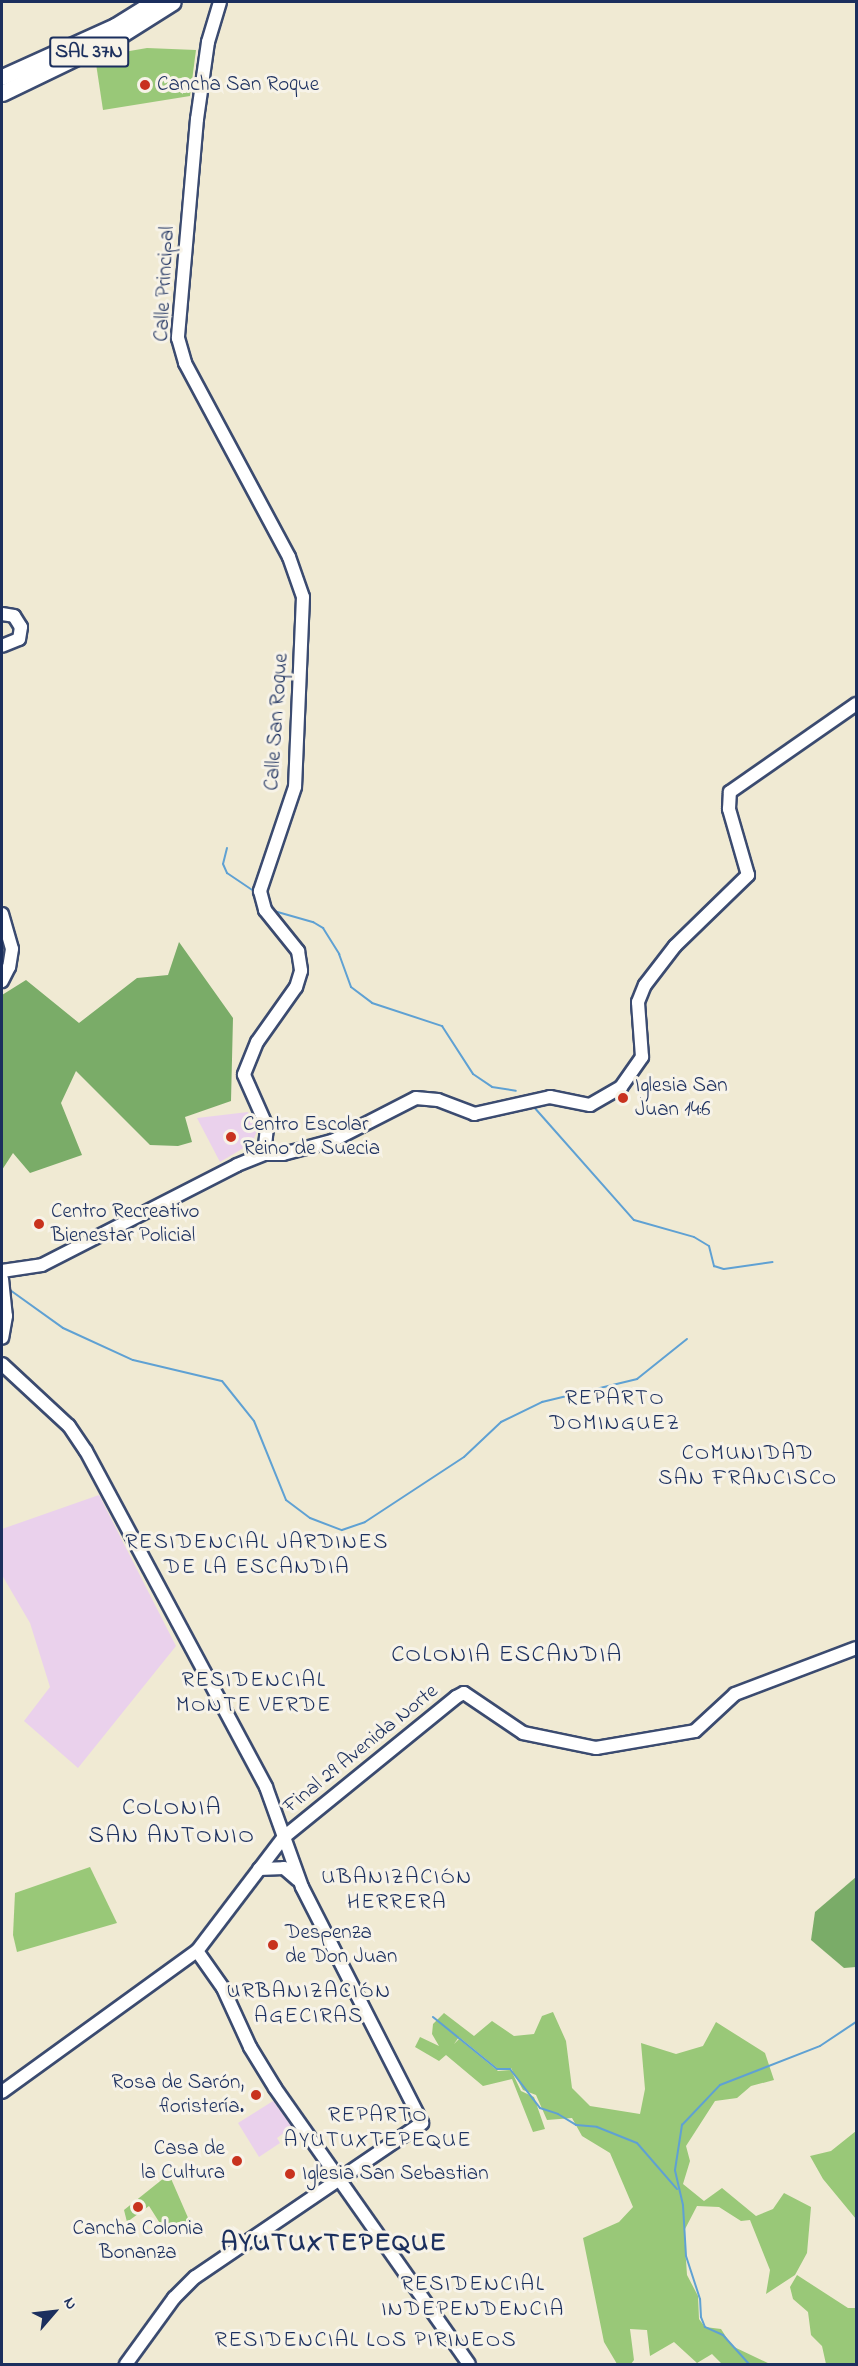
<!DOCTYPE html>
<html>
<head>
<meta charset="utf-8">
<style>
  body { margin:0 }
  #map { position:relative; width:858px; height:2366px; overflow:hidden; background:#f0ead3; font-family:"Indie Flower",sans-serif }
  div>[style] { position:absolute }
  .built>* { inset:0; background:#ead1ec }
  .green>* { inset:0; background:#99c878 }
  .forest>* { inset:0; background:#7aac68 }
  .stream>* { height:2px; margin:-1px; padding:0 1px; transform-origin:1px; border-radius:1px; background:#5fa1d3 }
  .roads { filter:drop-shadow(2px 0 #3b4b70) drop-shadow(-2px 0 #3b4b70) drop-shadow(0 2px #3b4b70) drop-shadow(0 -2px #3b4b70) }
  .secondary>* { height:12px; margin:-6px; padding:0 6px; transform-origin:6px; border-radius:6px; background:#fff }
  .highway>* { height:15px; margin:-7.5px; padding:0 7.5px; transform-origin:7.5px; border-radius:7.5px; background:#fff }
  .dots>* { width:16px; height:16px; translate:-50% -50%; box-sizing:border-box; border:3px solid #f7f3e8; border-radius:50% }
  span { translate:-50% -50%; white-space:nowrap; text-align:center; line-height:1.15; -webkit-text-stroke:6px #f7f3e8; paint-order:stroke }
  .shield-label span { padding:2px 4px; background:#f7f3e8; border:2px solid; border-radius:4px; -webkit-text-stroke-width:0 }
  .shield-label { font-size:20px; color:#1b2f5e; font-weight:700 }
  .poi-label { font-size:21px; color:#1b2f5e }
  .left { translate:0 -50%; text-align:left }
  .right { translate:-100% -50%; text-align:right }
  .street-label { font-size:21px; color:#1b2f5e }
  .neighbourhood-label { font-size:22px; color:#1b2f5e; letter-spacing:1.5px }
  .quarter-label { font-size:24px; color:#1b2f5e; letter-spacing:1.5px }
  .district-label { font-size:27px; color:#1b2f5e; font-weight:700; letter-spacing:1.5px }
  .frame { position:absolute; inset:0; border:3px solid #1b2f5e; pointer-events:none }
  .north { position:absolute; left:24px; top:2282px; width:60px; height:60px; -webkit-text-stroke:4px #f7f3e8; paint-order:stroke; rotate:62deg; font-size:16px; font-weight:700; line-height:24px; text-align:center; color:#1b2f5e }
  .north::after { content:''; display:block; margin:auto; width:21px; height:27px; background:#1b2f5e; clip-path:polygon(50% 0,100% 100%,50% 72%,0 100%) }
</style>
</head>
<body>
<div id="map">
  <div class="built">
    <i style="clip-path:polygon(248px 1112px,257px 1131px,252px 1143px,220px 1162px,197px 1118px)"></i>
    <i style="clip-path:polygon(99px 1495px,176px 1646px,78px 1768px,24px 1721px,50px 1687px,30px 1623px,2px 1575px,2px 1529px)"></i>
    <i style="clip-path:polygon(273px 2101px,292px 2127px,277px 2138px,280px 2143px,259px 2157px,238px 2123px)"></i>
  </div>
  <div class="green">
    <i style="clip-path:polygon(147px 48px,196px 50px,190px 96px,103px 110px,95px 57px)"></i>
    <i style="clip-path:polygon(90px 1867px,117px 1923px,17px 1952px,13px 1935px,15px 1893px)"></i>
    <i style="clip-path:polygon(553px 2012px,566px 2041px,572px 2088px,590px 2106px,640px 2114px,645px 2089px,641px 2043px,676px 2054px,703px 2046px,716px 2022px,765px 2053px,774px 2080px,751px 2086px,737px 2098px,715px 2101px,686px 2146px,690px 2161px,683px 2184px,704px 2201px,722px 2188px,756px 2216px,773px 2209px,784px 2193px,811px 2207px,807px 2253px,795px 2275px,766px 2294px,770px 2270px,750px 2220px,741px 2221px,719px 2207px,697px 2206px,684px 2231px,687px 2275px,698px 2296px,699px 2319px,705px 2327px,721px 2329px,732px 2346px,770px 2364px,722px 2364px,712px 2354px,697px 2363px,674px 2342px,650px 2356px,647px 2330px,630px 2329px,634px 2360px,631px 2364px,617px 2364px,604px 2342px,583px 2238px,619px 2222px,633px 2207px,610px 2153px,582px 2136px,572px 2118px,547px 2120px,536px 2095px,523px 2090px,511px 2068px,497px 2068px,459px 2037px,454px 2044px,459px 2039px,498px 2071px,511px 2070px,521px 2091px,534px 2097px,545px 2129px,533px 2132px,512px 2079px,483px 2086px,446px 2055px,439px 2061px,415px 2047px,420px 2037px,439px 2046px,432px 2034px,433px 2024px,444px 2013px,474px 2036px,492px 2021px,514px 2036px,534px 2034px,542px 2016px)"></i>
    <i style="clip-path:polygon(856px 2131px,856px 2219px,823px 2179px,810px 2156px,831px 2151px)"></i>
    <i style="clip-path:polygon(169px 2174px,189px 2220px,168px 2236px,149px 2206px,127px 2222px,124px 2210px)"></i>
    <i style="clip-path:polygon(797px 2275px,848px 2308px,856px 2308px,856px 2364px,826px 2364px,822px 2346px,811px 2335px,808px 2312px,793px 2299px,790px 2287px)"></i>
  </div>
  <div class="forest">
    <i style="clip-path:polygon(179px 942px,233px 1018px,231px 1101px,185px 1117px,192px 1142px,178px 1146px,150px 1145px,76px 1071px,61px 1103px,82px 1155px,30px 1173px,13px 1153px,2px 1170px,2px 995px,26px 980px,79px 1023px,137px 978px,168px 975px)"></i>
    <i style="clip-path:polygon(856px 1877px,856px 1967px,844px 1968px,811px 1940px,815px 1912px)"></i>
  </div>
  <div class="stream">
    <i style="left:227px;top:848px;width:16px;rotate:104deg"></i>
    <i style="left:223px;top:864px;width:10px;rotate:66deg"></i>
    <i style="left:227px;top:873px;width:34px;rotate:34deg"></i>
    <i style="left:270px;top:906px;width:6px;rotate:51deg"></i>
    <i style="left:274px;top:911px;width:41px;rotate:15.8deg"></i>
    <i style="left:313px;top:922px;width:12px;rotate:31deg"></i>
    <i style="left:323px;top:928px;width:31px;rotate:58deg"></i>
    <i style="left:339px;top:954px;width:35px;rotate:70deg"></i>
    <i style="left:351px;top:987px;width:26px;rotate:37deg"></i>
    <i style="left:372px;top:1003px;width:74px;rotate:18.2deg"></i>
    <i style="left:442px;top:1026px;width:57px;rotate:57.1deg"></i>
    <i style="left:473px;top:1074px;width:23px;rotate:34deg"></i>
    <i style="left:492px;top:1087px;width:24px;rotate:9deg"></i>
    <i style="left:533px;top:1106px;width:152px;rotate:48.5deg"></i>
    <i style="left:634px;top:1220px;width:62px;rotate:15.8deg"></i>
    <i style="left:694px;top:1237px;width:17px;rotate:31deg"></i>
    <i style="left:709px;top:1246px;width:21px;rotate:76deg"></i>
    <i style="left:714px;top:1266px;width:10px;rotate:17deg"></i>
    <i style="left:724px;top:1269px;width:49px;rotate:-8.1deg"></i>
    <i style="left:10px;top:1290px;width:65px;rotate:35.6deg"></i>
    <i style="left:63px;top:1328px;width:77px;rotate:24.6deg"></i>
    <i style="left:133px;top:1360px;width:91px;rotate:13.3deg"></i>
    <i style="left:222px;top:1381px;width:51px;rotate:51.3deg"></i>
    <i style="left:254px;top:1421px;width:85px;rotate:67.9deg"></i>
    <i style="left:286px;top:1500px;width:30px;rotate:37deg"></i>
    <i style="left:310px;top:1518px;width:34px;rotate:21deg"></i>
    <i style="left:342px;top:1530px;width:24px;rotate:-19deg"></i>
    <i style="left:365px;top:1522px;width:118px;rotate:-33.3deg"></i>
    <i style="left:464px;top:1457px;width:51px;rotate:-43.4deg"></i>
    <i style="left:501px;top:1422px;width:46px;rotate:-26deg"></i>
    <i style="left:542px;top:1402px;width:98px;rotate:-13.6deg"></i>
    <i style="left:637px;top:1379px;width:64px;rotate:-38.7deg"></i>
    <i style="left:433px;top:2017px;width:82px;rotate:39.1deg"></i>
    <i style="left:497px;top:2069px;width:13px"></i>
    <i style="left:510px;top:2069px;width:49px;rotate:52.4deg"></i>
    <i style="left:540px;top:2108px;width:19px;rotate:18deg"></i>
    <i style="left:558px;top:2114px;width:21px;rotate:31deg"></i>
    <i style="left:576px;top:2125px;width:21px;rotate:5deg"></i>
    <i style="left:597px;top:2127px;width:43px;rotate:21.8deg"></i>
    <i style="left:637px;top:2143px;width:61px;rotate:49deg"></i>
    <i style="left:749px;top:2364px;width:39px;rotate:-132deg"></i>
    <i style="left:723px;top:2335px;width:20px;rotate:-156deg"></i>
    <i style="left:705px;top:2327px;width:11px;rotate:-112deg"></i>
    <i style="left:701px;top:2317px;width:18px;rotate:-93deg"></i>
    <i style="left:700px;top:2299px;width:45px;rotate:-108deg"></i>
    <i style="left:686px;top:2256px;width:51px;rotate:-93.4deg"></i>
    <i style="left:683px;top:2205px;width:36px;rotate:-103deg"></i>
    <i style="left:675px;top:2170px;width:46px;rotate:-81.2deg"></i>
    <i style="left:682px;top:2125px;width:55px;rotate:-46.5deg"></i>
    <i style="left:720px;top:2085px;width:107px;rotate:-21.3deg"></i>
    <i style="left:820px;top:2046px;width:43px;rotate:-33.7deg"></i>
  </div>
  <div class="roads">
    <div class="secondary">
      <i style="left:220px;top:2px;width:42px;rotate:106.7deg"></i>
      <i style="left:208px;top:42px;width:78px;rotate:98.1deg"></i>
      <i style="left:197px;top:119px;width:220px;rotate:95deg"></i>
      <i style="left:178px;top:338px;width:26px;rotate:74deg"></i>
      <i style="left:185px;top:363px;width:220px;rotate:61.8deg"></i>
      <i style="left:289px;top:557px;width:42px;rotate:70.7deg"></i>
      <i style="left:303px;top:597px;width:190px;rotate:92.4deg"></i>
      <i style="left:295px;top:787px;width:110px;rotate:108.6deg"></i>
      <i style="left:260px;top:891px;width:20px;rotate:75deg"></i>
      <i style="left:265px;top:910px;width:53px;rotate:51.2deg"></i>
      <i style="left:298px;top:951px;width:20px;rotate:81deg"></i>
      <i style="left:301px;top:971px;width:17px;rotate:107deg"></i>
      <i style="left:296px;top:987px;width:67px;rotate:125.3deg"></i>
      <i style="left:257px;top:1042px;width:35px;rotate:112deg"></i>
      <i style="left:244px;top:1075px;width:57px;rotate:66.1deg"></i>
      <i style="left:267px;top:1127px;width:27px;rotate:96deg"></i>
      <i style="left:2px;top:614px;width:12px;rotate:9deg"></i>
      <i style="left:14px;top:616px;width:13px;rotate:58deg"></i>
      <i style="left:21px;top:627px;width:12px;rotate:99deg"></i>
      <i style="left:19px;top:639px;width:18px;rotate:158deg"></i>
      <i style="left:2px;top:914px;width:36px;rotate:74deg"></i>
      <i style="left:12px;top:949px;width:18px;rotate:99deg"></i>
      <i style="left:9px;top:967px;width:16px;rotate:117deg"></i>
      <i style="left:2px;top:1271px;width:40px;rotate:-8.5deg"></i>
      <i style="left:42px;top:1265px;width:219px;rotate:-27.1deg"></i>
      <i style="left:237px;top:1165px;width:29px;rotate:-22deg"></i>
      <i style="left:264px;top:1154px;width:19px"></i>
      <i style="left:283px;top:1154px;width:51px;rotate:-14.9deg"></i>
      <i style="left:332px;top:1141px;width:94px;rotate:-27.1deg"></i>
      <i style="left:416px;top:1098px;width:22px;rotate:5deg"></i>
      <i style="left:438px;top:1100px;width:39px;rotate:21deg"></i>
      <i style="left:474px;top:1114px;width:78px;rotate:-12.6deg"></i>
      <i style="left:550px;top:1097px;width:41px;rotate:11.3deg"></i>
      <i style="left:590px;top:1105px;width:36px;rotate:-30deg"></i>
      <i style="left:621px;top:1087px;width:37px;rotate:-55deg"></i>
      <i style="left:642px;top:1057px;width:55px;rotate:-94.2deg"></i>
      <i style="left:638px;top:1002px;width:18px;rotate:-68deg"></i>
      <i style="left:645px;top:985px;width:49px;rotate:-52.4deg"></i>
      <i style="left:675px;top:946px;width:102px;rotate:-44.2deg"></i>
      <i style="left:748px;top:875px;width:69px;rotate:-106.1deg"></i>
      <i style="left:729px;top:809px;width:17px;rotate:-87deg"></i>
      <i style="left:730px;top:792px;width:154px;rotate:-34.9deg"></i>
      <i style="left:2px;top:1279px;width:37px;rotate:84deg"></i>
      <i style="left:6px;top:1316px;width:22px;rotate:100deg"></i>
      <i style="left:2px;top:1364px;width:91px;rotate:42.8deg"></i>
      <i style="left:69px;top:1426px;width:30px;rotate:56deg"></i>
      <i style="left:86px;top:1451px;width:381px;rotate:61.8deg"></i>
      <i style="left:266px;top:1787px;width:106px;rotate:70.2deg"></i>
      <i style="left:302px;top:1887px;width:265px;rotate:63deg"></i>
      <i style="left:422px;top:2123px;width:274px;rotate:145.8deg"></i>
      <i style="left:195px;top:2277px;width:30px;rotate:135deg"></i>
      <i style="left:174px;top:2298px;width:82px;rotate:126deg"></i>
      <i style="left:259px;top:1869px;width:25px;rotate:-2deg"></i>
      <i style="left:284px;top:1868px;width:18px;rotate:41deg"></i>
      <i style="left:197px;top:1951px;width:45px;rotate:54.9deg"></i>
      <i style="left:223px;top:1988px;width:65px;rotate:65.4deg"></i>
      <i style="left:250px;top:2047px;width:48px;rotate:58.6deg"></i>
      <i style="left:275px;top:2088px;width:337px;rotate:54.9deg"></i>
      <i style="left:2px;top:2092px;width:241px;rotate:-35.9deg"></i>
      <i style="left:197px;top:1951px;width:143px;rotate:-52.7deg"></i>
      <i style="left:284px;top:1837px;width:222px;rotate:-39.1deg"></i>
      <i style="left:456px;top:1697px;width:9px;rotate:-27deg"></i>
      <i style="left:464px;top:1693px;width:71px;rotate:34.1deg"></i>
      <i style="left:523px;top:1733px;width:75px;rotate:11.6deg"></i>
      <i style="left:596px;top:1748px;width:100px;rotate:-9.7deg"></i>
      <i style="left:695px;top:1731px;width:54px;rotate:-42.8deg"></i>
      <i style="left:735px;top:1694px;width:129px;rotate:-20.8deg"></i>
    </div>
    <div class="highway">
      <i style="left:2px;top:77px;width:124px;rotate:-24.3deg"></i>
      <i style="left:115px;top:26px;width:44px;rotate:-31.9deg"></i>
      <i style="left:2px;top:93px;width:127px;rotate:-25.8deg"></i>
      <i style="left:116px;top:38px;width:67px;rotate:-32.3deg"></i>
    </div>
  </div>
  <div class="dots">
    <i style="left:145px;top:85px;background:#c8321e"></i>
    <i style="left:623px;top:1098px;background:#c8321e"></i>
    <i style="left:231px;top:1137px;background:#c8321e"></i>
    <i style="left:39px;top:1224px;background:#c8321e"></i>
    <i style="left:273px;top:1945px;background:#c8321e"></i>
    <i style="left:256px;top:2095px;background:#c8321e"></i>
    <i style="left:237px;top:2161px;background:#c8321e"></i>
    <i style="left:290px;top:2174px;background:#c8321e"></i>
    <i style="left:138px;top:2207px;background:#c8321e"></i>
  </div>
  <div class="shield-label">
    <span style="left:89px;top:52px">SAL 37N</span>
  </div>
  <div class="poi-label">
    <span class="left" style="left:157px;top:85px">Cancha San Roque</span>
    <span class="left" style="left:635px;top:1098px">Iglesia San<br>Juan 14:6</span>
    <span class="left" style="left:243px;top:1137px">Centro Escolar<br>Reino de Suecia</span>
    <span class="left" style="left:51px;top:1224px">Centro Recreativo<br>Bienestar Policial</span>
    <span class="left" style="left:285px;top:1945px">Despenza<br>de Don Juan</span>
    <span class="right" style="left:244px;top:2095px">Rosa de Sarón,<br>floristería.</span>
    <span class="right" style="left:225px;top:2161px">Casa de<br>la Cultura</span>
    <span class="left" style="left:302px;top:2174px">Iglesia San Sebastian</span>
    <span style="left:138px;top:2241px">Cancha Colonia<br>Bonanza</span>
  </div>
  <div class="street-label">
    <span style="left:165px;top:284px;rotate:-87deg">Calle Principal</span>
    <span style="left:277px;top:722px;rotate:-86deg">Calle San Roque</span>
    <span style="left:361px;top:1749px;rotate:-39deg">Final 29 Avenida Norte</span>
  </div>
  <div class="neighbourhood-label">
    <span style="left:615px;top:1412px">REPARTO<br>DOMINGUEZ</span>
    <span style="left:748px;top:1467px">COMUNIDAD<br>SAN FRANCISCO</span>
    <span style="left:257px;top:1556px">RESIDENCIAL JARDINES<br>DE LA ESCANDIA</span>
    <span style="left:254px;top:1694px">RESIDENCIAL<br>MONTE VERDE</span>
    <span style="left:397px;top:1891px">UBANIZACIÓN<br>HERRERA</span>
    <span style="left:309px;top:2005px">URBANIZACIÓN<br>AGECIRAS</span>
    <span style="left:378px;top:2129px">REPARTO<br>AYUTUXTEPEQUE</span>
    <span style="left:473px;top:2298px">RESIDENCIAL<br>INDEPENDENCIA</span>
    <span style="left:366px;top:2342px">RESIDENCIAL LOS PIRINEOS</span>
  </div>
  <div class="quarter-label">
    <span style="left:507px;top:1656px">COLONIA ESCANDIA</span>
    <span style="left:172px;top:1823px">COLONIA<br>SAN ANTONIO</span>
  </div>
  <div class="district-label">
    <span style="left:334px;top:2244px">AYUTUXTEPEQUE</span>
  </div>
  <div class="frame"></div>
  <div class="north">N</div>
</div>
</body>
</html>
